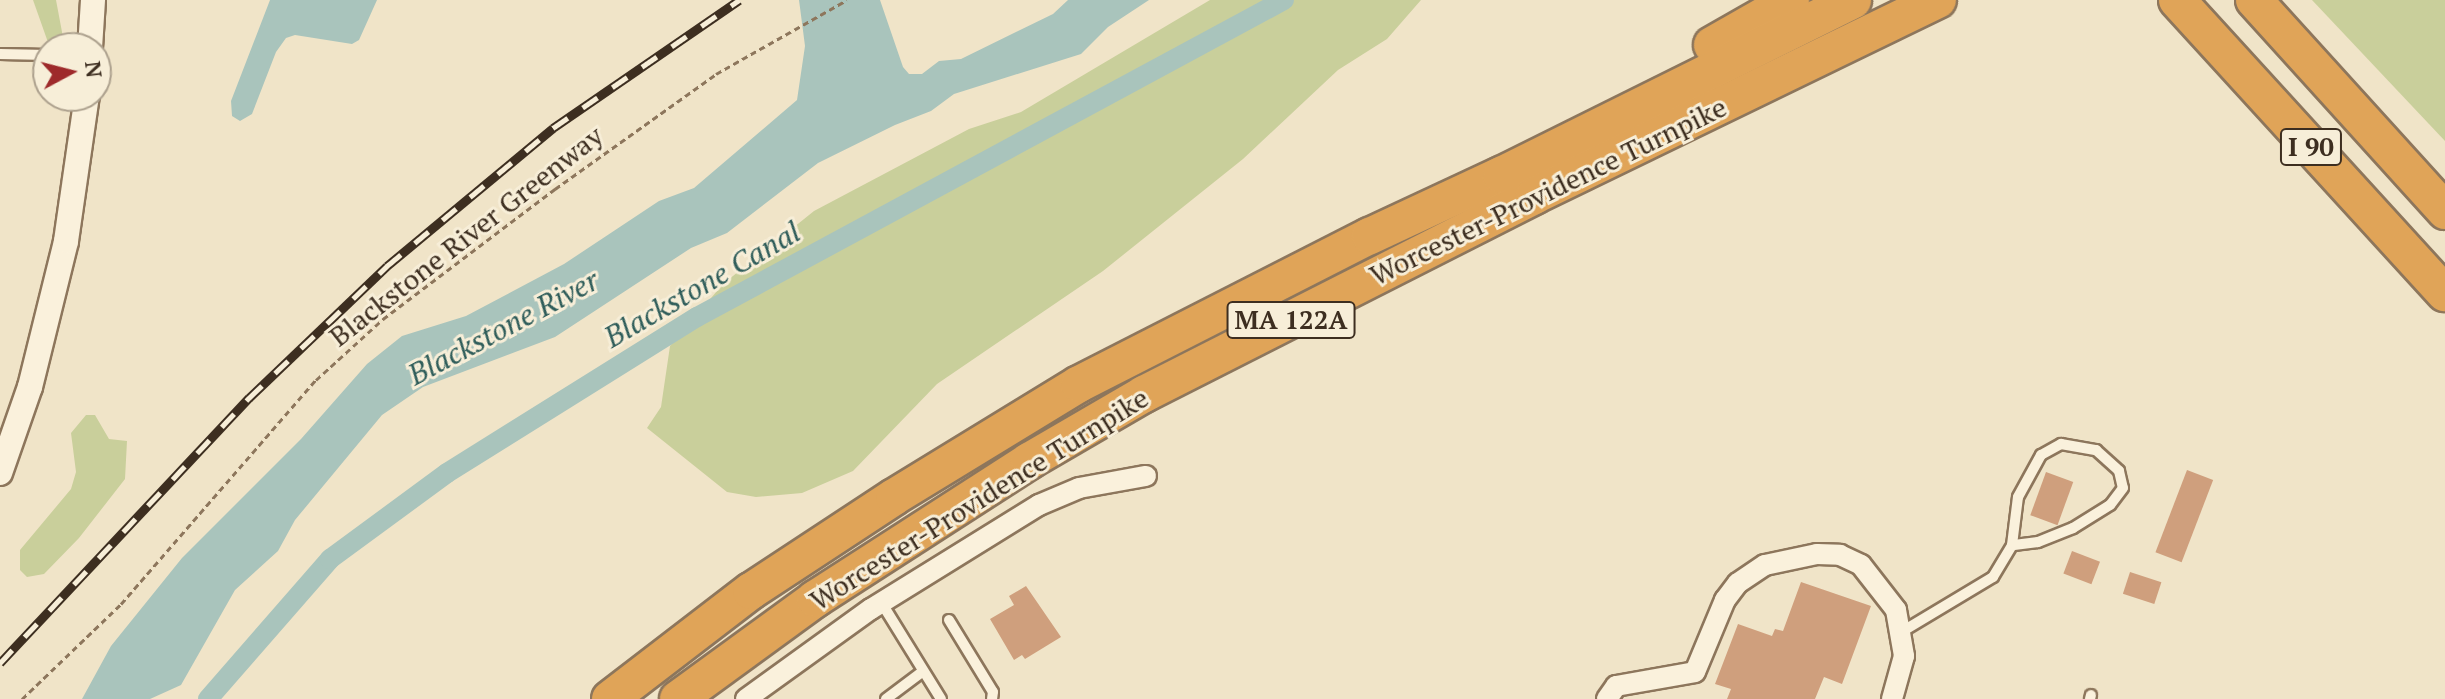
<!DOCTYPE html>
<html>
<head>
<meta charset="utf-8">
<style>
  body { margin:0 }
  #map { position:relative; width:2445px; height:699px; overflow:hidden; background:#f0e4c8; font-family:"PT Serif",serif }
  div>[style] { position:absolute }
  .green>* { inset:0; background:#c9cf9b }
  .water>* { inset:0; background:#a9c4bc }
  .canal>* { height:20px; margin:-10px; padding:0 10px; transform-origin:10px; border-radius:10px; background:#a9c4bc }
  .building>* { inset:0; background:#cf9f7d; transform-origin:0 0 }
  .path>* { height:3px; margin-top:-1.5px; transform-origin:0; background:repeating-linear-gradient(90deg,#8d765c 0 6px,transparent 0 10px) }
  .roads { filter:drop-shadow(2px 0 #8d765c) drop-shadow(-2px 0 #8d765c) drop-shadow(0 2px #8d765c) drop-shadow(0 -2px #8d765c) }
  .service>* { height:10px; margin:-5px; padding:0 5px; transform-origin:5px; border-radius:5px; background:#faf1dc }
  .minor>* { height:20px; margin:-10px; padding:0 10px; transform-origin:10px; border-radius:10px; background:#faf1dc }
  .tertiary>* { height:24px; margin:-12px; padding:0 12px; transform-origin:12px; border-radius:12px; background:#faf1dc }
  .motorway>* { height:36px; margin:-18px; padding:0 18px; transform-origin:18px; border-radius:18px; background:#e0a458 }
  .rail>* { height:9px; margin-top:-4.5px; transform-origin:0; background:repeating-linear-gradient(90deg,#f7eed8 0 18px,#3d2e20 0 36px); box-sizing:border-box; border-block:2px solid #3d2e20 }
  span { translate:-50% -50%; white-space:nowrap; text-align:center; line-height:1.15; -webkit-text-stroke:6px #f7eed8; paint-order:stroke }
  .shield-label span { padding:2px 6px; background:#f7eed8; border:2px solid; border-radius:6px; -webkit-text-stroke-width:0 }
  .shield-label { font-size:26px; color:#3d2e20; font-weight:700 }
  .street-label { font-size:28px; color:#3d2e20 }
  .water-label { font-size:30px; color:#2f5d5a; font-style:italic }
  .north { position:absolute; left:32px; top:32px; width:80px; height:80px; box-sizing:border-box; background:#f7eed8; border:2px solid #ada18e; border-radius:50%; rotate:83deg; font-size:22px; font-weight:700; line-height:32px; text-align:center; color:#3d2e20 }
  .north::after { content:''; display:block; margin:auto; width:28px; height:36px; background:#9e2a2b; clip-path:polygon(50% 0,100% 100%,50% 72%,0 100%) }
</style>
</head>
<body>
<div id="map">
  <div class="green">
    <i style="clip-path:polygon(33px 0,56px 0,65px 48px,50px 48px)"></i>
    <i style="clip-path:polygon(1210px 0,1421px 0,1387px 39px,1338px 70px,1243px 159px,1103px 271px,937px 384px,853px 471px,802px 493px,756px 497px,727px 492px,647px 428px,661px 407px,670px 346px,723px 284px,814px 211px,969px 129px,1021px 112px)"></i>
    <i style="clip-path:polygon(2312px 0,2445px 0,2445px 141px)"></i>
    <i style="clip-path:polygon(86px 415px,95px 415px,109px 439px,127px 441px,125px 479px,79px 538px,44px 574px,27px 577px,20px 570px,20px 550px,71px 489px,76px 472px,71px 433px)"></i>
  </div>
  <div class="water">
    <i style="clip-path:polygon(270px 0,377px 0,359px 40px,352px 44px,295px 35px,286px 38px,276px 52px,252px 114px,240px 121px,232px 116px,231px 101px)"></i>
    <i style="clip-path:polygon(799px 0,880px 0,903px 67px,909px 74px,922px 74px,939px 61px,961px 59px,1053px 14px,1068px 0,1149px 0,1108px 27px,1081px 54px,954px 94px,931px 111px,895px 125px,818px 163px,727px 233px,691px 248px,555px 337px,423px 387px,382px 415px,295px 520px,278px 551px,235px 590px,181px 685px,150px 699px,82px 699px,111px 646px,182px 558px,301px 439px,367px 364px,402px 336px,466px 316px,564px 264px,659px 201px,694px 188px,797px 100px,805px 46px)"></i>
  </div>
  <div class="canal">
    <i style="left:208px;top:699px;width:186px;rotate:-48.9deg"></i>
    <i style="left:330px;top:559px;width:145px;rotate:-36.3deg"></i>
    <i style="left:447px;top:473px;width:295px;rotate:-32deg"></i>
    <i style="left:697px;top:317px;width:667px;rotate:-28.37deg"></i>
  </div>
  <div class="building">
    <i style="left:2187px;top:470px;width:28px;height:88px;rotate:21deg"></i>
    <i style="left:2046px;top:472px;width:29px;height:46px;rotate:20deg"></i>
    <i style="left:2072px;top:551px;width:30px;height:24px;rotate:21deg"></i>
    <i style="left:2130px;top:572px;width:33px;height:23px;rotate:18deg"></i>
    <i style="clip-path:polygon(1801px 582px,1871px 606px,1842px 684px,1824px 677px,1815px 699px,1727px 699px,1731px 689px,1715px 684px,1738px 624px,1772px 636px,1775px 629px,1783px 631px)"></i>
    <i style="clip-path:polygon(1026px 586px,1061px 637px,1025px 659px,1022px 655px,1014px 660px,990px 619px,1014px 605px,1009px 596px)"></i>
  </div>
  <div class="path">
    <i style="left:22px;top:699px;width:137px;rotate:-43.8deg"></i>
    <i style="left:121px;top:604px;width:297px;rotate:-49deg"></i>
    <i style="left:316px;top:380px;width:91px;rotate:-42.3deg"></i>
    <i style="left:383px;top:319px;width:216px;rotate:-37.1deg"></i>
    <i style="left:555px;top:189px;width:198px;rotate:-35.5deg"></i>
    <i style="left:716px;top:74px;width:150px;rotate:-29.5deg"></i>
  </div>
  <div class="roads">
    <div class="service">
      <i style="left:0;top:54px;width:48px;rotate:1.2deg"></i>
      <i style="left:881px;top:602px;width:114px;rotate:58.3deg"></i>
      <i style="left:949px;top:620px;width:84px;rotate:58.6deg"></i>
      <i style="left:993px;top:692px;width:7px;rotate:98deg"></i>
      <i style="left:1903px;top:631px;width:105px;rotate:-31deg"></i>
      <i style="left:1993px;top:577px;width:37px;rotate:-59deg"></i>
      <i style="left:2012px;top:545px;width:48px;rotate:-82.9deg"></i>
      <i style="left:2018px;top:497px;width:48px;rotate:-61.3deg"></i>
      <i style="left:2041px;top:455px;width:23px;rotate:-29deg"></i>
      <i style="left:2061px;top:444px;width:36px;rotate:10deg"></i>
      <i style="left:2096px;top:450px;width:31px;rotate:42deg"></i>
      <i style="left:2119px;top:471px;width:17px;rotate:77deg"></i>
      <i style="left:2123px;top:488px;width:21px;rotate:127deg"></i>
      <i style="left:2110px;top:505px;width:44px;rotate:148.1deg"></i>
      <i style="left:2073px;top:528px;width:38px;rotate:158deg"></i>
      <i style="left:2038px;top:542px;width:26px;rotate:173deg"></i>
      <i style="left:886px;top:699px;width:45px;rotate:-36.9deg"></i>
      <i style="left:2090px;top:699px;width:4px;rotate:-76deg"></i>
    </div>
    <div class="minor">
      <i style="left:746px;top:699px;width:154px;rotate:-35.8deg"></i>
      <i style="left:871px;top:609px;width:198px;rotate:-31.8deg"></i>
      <i style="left:1039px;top:505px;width:43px;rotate:-23deg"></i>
      <i style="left:1079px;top:488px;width:68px;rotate:-10.2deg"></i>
      <i style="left:1607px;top:699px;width:16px;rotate:-55deg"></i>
      <i style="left:1616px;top:686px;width:80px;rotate:-10deg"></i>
      <i style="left:1695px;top:672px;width:78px;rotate:-67.4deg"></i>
      <i style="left:1725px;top:600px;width:21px;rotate:-53deg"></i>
      <i style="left:1738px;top:583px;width:32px;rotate:-34deg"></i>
      <i style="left:1765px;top:565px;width:53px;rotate:-11.9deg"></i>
      <i style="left:1817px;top:554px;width:23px;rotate:2deg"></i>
      <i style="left:1840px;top:555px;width:23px;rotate:25deg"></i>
      <i style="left:1861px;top:565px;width:57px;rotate:52.1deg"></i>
      <i style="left:1896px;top:610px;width:47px;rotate:80.1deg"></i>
      <i style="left:1904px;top:656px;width:45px;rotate:105.6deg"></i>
    </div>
    <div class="tertiary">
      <i style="left:90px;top:48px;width:48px;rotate:-86.4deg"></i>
      <i style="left:0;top:473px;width:91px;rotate:-70.8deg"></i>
      <i style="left:30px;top:387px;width:150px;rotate:-76.1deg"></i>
      <i style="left:66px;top:241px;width:147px;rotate:-81.8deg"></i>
    </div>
    <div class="motorway">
      <i style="left:2177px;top:0;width:397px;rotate:47.6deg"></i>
      <i style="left:2254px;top:0;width:285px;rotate:47.8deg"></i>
      <i style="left:1712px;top:45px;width:91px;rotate:-29.7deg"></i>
      <i style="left:610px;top:699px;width:178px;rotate:-37.5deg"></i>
      <i style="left:751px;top:591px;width:171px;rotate:-33.3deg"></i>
      <i style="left:894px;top:497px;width:217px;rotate:-31.4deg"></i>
      <i style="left:1079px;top:384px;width:326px;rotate:-27deg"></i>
      <i style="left:1370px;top:236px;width:145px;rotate:-25deg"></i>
      <i style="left:1501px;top:175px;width:393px;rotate:-26.4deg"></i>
      <i style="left:678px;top:699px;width:170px;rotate:-36.1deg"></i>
      <i style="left:815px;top:599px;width:255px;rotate:-32.8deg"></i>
      <i style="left:1029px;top:461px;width:133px;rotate:-30.2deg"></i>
      <i style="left:1144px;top:394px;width:437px;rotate:-26.9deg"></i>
      <i style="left:1534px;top:196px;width:449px;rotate:-25.9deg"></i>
    </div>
  </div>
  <div class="rail">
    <i style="left:0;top:663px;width:364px;rotate:-46.8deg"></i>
    <i style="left:249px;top:398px;width:191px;rotate:-43.7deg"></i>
    <i style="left:387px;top:266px;width:216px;rotate:-39.7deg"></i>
    <i style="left:553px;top:128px;width:226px;rotate:-34.5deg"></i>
  </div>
  <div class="shield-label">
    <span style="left:2311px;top:147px">I 90</span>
    <span style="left:1291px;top:320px">MA 122A</span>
  </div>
  <div class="street-label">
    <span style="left:1548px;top:191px;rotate:-26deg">Worcester-Providence Turnpike</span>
    <span style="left:466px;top:236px;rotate:-38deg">Blackstone River Greenway</span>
    <span style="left:979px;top:499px;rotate:-32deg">Worcester-Providence Turnpike</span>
  </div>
  <div class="water-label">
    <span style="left:702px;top:284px;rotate:-30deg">Blackstone Canal</span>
    <span style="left:503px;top:327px;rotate:-28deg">Blackstone River</span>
  </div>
  <div class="north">N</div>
</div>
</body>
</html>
